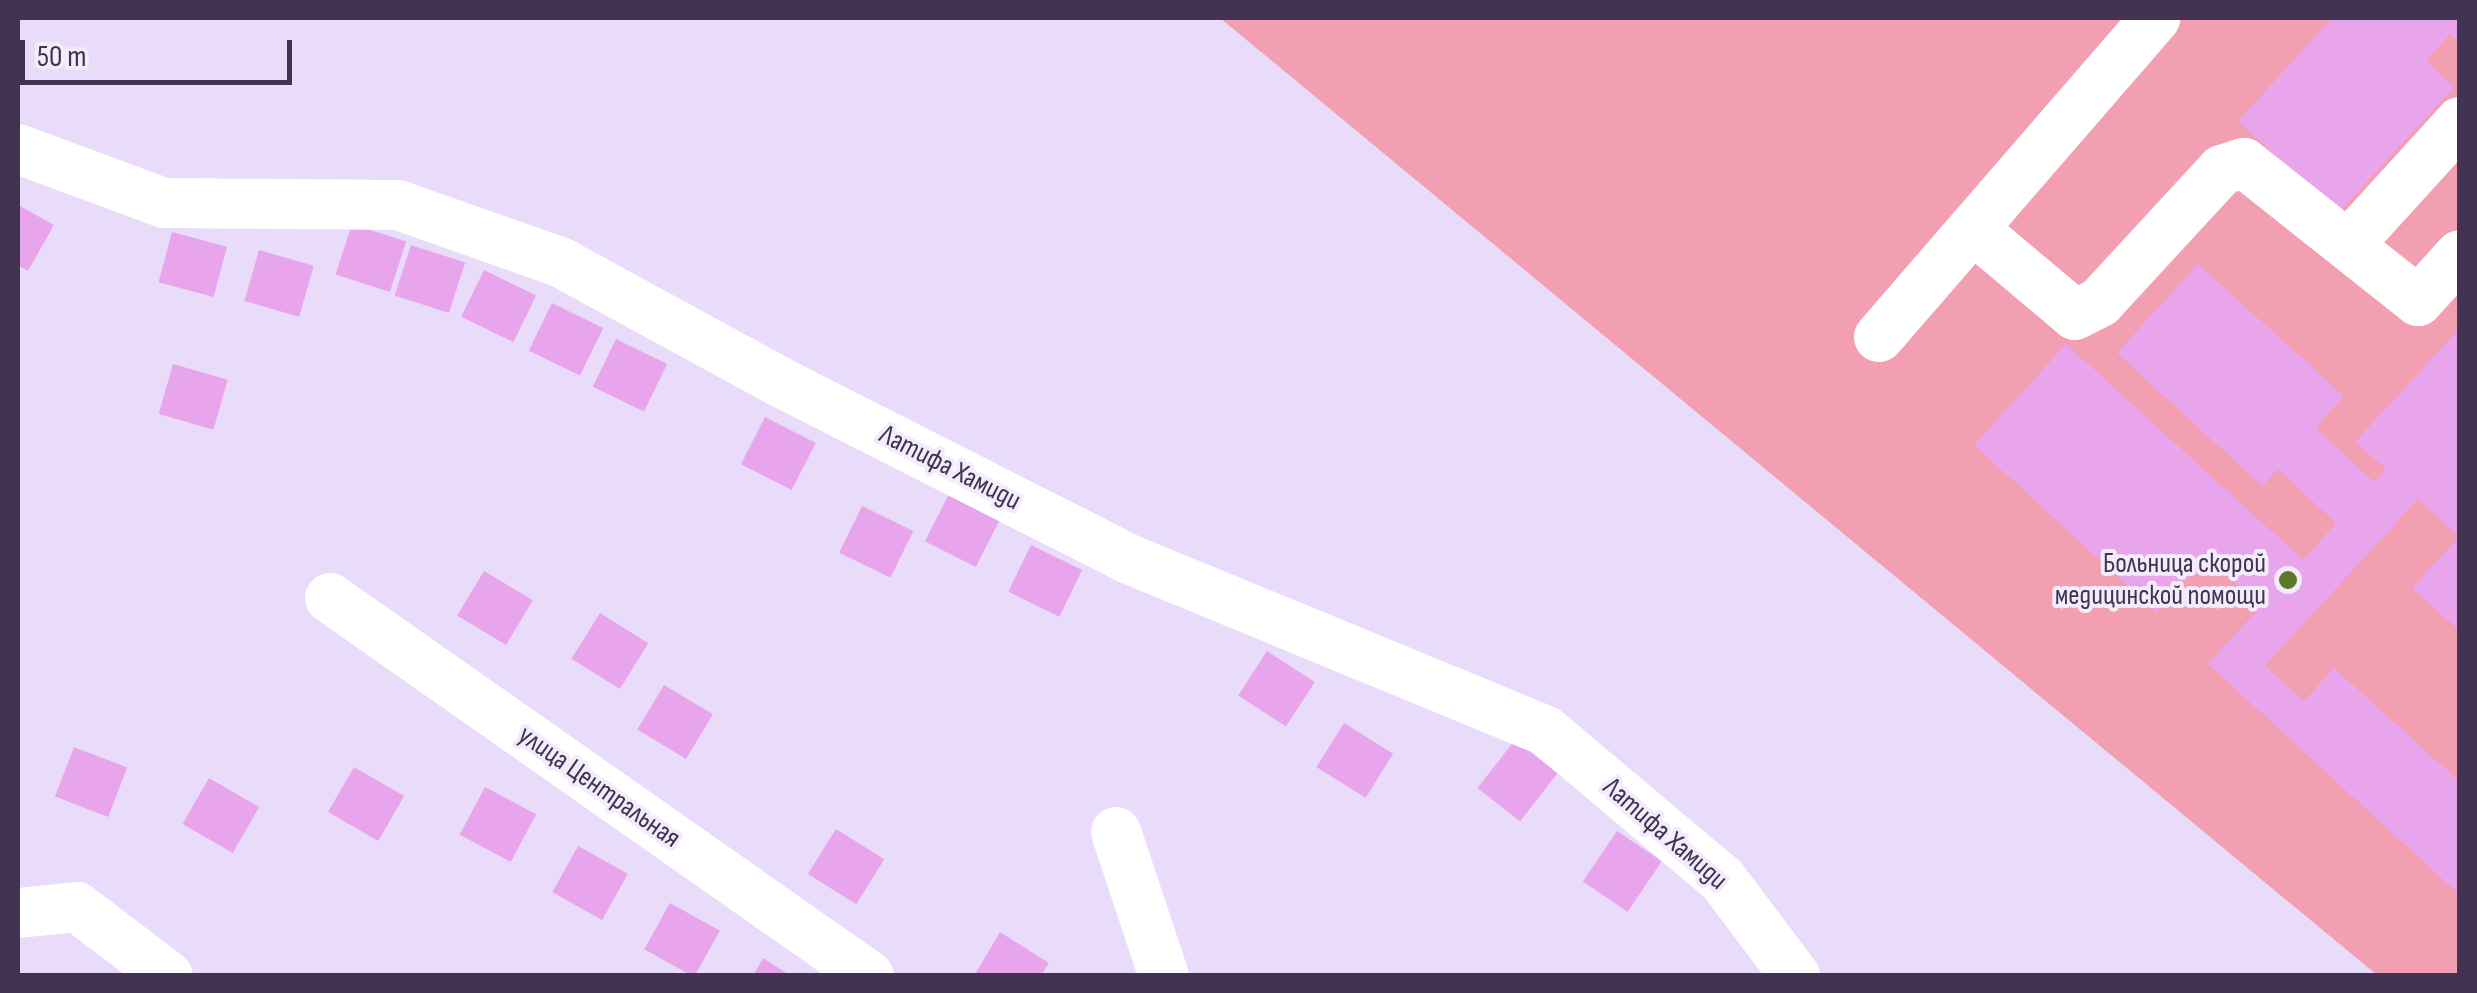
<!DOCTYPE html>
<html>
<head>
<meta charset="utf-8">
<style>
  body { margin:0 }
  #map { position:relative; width:2477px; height:993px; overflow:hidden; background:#e9dcfa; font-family:"Sofia Sans Condensed",sans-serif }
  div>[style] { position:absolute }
  .green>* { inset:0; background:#f29fb1 }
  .building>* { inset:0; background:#e8a5ec; transform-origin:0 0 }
  .minor>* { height:50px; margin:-25px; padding:0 25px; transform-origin:25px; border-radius:25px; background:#fff }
  .dots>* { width:28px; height:28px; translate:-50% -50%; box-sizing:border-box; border:5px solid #f3ecfb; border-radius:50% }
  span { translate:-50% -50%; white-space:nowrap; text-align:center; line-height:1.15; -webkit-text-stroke:8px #f3ecfb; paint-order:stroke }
  .street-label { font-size:28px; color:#413351 }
  .poi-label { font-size:28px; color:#413351 }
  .right { translate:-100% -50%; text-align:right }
  .frame { position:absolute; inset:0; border:20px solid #413351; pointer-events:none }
  .scale { position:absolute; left:20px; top:40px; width:272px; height:45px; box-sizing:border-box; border:5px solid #413351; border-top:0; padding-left:12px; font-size:30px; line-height:35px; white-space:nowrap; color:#413351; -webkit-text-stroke:8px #f3ecfb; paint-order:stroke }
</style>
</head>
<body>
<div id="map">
  <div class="green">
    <i style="clip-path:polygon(1220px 18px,2459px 18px,2459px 975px,2377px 975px)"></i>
  </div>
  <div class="building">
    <i style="clip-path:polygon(2332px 18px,2460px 18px,2460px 43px,2450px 34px,2426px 61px,2454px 87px,2338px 213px,2238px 121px)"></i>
    <i style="clip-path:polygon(18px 205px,54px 225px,28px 271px,18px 265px)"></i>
    <i style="left:352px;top:224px;width:57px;height:53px;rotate:18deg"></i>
    <i style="left:172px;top:232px;width:57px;height:52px;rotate:15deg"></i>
    <i style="left:411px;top:245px;width:57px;height:53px;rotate:18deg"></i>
    <i style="left:259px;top:250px;width:57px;height:53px;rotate:16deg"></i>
    <i style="clip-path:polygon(2198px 264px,2344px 396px,2316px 428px,2374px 482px,2386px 469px,2355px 442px,2460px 328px,2460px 631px,2412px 588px,2459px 537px,2418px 499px,2265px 666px,2304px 701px,2334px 668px,2460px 782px,2460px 895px,2208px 664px,2261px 606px,2207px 557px,2157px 612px,1974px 445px,2066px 344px,2303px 560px,2336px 523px,2278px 469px,2262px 486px,2117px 353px)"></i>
    <i style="left:484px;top:270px;width:58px;height:52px;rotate:26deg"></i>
    <i style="left:552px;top:303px;width:57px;height:53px;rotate:26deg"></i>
    <i style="left:616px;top:339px;width:57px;height:53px;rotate:26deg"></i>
    <i style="left:173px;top:364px;width:57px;height:52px;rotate:16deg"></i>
    <i style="left:765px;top:417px;width:57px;height:53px;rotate:27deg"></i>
    <i style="left:949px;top:494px;width:57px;height:53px;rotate:27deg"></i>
    <i style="left:862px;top:506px;width:57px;height:52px;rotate:26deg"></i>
    <i style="left:1031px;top:545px;width:57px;height:52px;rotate:26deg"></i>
    <i style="left:484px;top:571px;width:57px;height:52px;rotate:31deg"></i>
    <i style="left:600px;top:613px;width:57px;height:54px;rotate:32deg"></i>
    <i style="left:1267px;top:651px;width:57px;height:53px;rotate:33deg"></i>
    <i style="left:664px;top:685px;width:57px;height:52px;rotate:31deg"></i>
    <i style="left:1344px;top:723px;width:58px;height:52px;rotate:32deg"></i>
    <i style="left:1515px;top:740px;width:54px;height:61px;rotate:38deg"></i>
    <i style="left:74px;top:747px;width:57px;height:53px;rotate:21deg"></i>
    <i style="left:354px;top:767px;width:58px;height:52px;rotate:30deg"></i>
    <i style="left:209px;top:778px;width:58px;height:53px;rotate:30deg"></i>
    <i style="left:485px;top:787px;width:58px;height:54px;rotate:28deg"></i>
    <i style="left:836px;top:829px;width:57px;height:53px;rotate:32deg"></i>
    <i style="left:1617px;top:831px;width:54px;height:61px;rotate:34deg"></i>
    <i style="left:578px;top:846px;width:57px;height:53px;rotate:29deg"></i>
    <i style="left:670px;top:903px;width:57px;height:53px;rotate:29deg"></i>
    <i style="clip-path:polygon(1000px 932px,1049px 963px,1041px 976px,974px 976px)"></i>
    <i style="clip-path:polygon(763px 958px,791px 976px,753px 976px)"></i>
  </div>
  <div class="minor">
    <i style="left:18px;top:149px;width:156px;rotate:20.3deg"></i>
    <i style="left:164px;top:203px;width:234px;rotate:0.5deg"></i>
    <i style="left:398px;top:205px;width:172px;rotate:19.4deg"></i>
    <i style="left:560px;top:262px;width:248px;rotate:28.6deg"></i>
    <i style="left:778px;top:381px;width:394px;rotate:26.9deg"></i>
    <i style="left:1129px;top:559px;width:451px;rotate:22.4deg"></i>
    <i style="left:1546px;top:731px;width:230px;rotate:40.1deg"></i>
    <i style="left:1722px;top:879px;width:121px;rotate:53deg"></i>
    <i style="left:1973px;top:229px;width:133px;rotate:40.1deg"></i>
    <i style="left:2075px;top:315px;width:28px;rotate:-27deg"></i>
    <i style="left:2100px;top:302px;width:180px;rotate:-47.3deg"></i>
    <i style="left:2222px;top:170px;width:23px;rotate:-18deg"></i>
    <i style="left:2244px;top:163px;width:222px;rotate:38.4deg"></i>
    <i style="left:2418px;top:301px;width:62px;rotate:-47.6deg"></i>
    <i style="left:2349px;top:244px;width:165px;rotate:-47.7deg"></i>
    <i style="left:1879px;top:337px;width:422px;rotate:-49.1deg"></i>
    <i style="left:330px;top:598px;width:658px;rotate:35.04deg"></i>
    <i style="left:1116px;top:832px;width:152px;rotate:71.6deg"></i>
    <i style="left:18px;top:913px;width:59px;rotate:-5.8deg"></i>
    <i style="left:77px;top:907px;width:114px;rotate:37.2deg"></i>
  </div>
  <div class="dots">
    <i style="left:2288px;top:580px;background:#5e772a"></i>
  </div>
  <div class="street-label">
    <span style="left:950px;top:468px;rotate:27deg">Латифа Хамиди</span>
    <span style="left:599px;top:787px;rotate:35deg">улица Центральная</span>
    <span style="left:1665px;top:834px;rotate:41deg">Латифа Хамиди</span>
  </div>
  <div class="poi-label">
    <span class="right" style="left:2266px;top:580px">Больница скорой<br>медицинской помощи</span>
  </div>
  <div class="frame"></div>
  <div class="scale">50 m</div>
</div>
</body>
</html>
